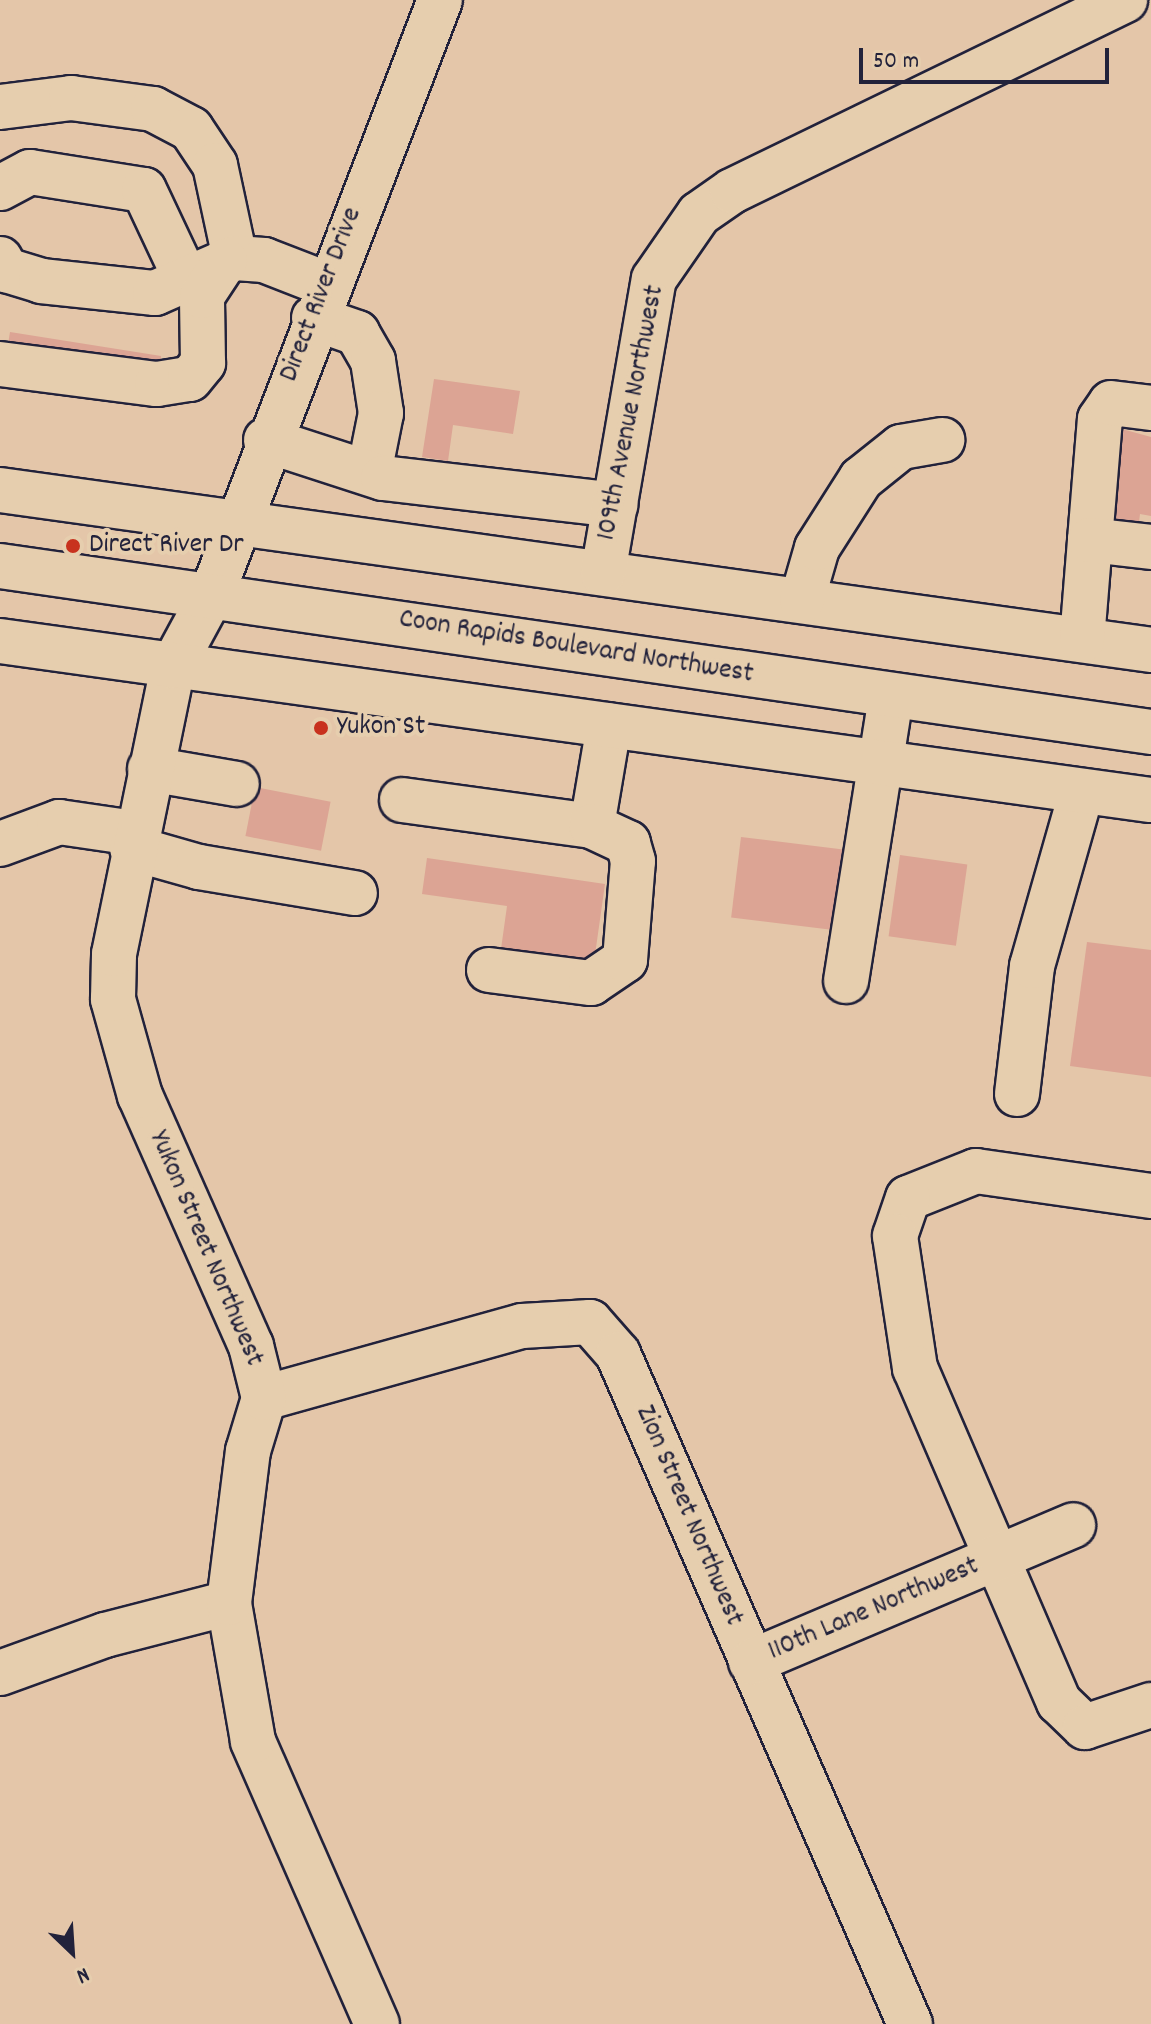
<!DOCTYPE html>
<html>
<head>
<meta charset="utf-8">
<style>
  body { margin:0 }
  #map { position:relative; width:1151px; height:2024px; overflow:hidden; background:#e4c6a9; font-family:Dekko,sans-serif }
  div>[style] { position:absolute }
  .building>* { inset:0; background:#dca494; transform-origin:0 0 }
  .roads { filter:drop-shadow(2px 0 #22223b) drop-shadow(-2px 0 #22223b) drop-shadow(0 2px #22223b) drop-shadow(0 -2px #22223b) }
  .minor>* { height:44px; margin:-22px; padding:0 22px; transform-origin:22px; border-radius:22px; background:#e6ceae }
  .major>* { height:44px; margin:-22px; padding:0 22px; transform-origin:22px; border-radius:22px; background:#e6ceae }
  .dots>* { width:22px; height:22px; translate:-50% -50%; box-sizing:border-box; border:4px solid #e6ceae; border-radius:50% }
  span { translate:-50% -50%; white-space:nowrap; text-align:center; line-height:1.15; -webkit-text-stroke:8px #e6ceae; paint-order:stroke }
  .street-label { font-size:28px; color:#22223b }
  .poi-label { font-size:28px; color:#22223b }
  .left { translate:0 -50%; text-align:left }
  .north { position:absolute; left:32px; top:1912px; width:80px; height:80px; -webkit-text-stroke:6px #e6ceae; paint-order:stroke; rotate:155deg; font-size:22px; font-weight:700; line-height:32px; text-align:center; color:#22223b }
  .north::after { content:''; display:block; margin:auto; width:28px; height:36px; background:#22223b; clip-path:polygon(50% 0,100% 100%,50% 72%,0 100%) }
  .scale { position:absolute; left:859px; top:48px; width:250px; height:36px; box-sizing:border-box; border:4px solid #22223b; border-top:0; padding-left:10px; font-size:24px; line-height:28px; white-space:nowrap; color:#22223b; -webkit-text-stroke:6px #e6ceae; paint-order:stroke }
</style>
</head>
<body>
<div id="map">
  <div class="building">
    <i style="left:10px;top:332px;width:153px;height:51px;rotate:9deg"></i>
    <i style="clip-path:polygon(434px 379px,520px 391px,513px 434px,453px 425px,448px 461px,422px 457px)"></i>
    <i style="clip-path:polygon(1111px 426px,1151px 437px,1151px 516px,1140px 514px,1139px 522px,1100px 517px)"></i>
    <i style="left:255px;top:787px;width:77px;height:50px;rotate:11deg"></i>
    <i style="left:741px;top:837px;width:105px;height:81px;rotate:7deg"></i>
    <i style="left:900px;top:855px;width:68px;height:82px;rotate:8deg"></i>
    <i style="clip-path:polygon(427px 858px,605px 884px,594px 962px,501px 949px,507px 906px,422px 894px)"></i>
    <i style="clip-path:polygon(1087px 942px,1151px 950px,1151px 1077px,1070px 1066px)"></i>
  </div>
  <div class="roads">
    <div class="minor">
      <i style="left:0;top:107px;width:72px;rotate:-7.2deg"></i>
      <i style="left:71px;top:98px;width:83px;rotate:7.6deg"></i>
      <i style="left:153px;top:109px;width:43px;rotate:27.8deg"></i>
      <i style="left:191px;top:129px;width:43px;rotate:56.3deg"></i>
      <i style="left:215px;top:165px;width:95px;rotate:77.9deg"></i>
      <i style="left:0;top:188px;width:34px;rotate:-28deg"></i>
      <i style="left:30px;top:172px;width:115px;rotate:9deg"></i>
      <i style="left:144px;top:190px;width:94px;rotate:64.8deg"></i>
      <i style="left:0;top:259px;width:13px;rotate:61deg"></i>
      <i style="left:6px;top:270px;width:37px;rotate:17deg"></i>
      <i style="left:41px;top:281px;width:115px;rotate:6deg"></i>
      <i style="left:155px;top:293px;width:87px;rotate:-23.6deg"></i>
      <i style="left:235px;top:258px;width:29px;rotate:4deg"></i>
      <i style="left:264px;top:260px;width:66px;rotate:21.2deg"></i>
      <i style="left:314px;top:318px;width:46px;rotate:19.2deg"></i>
      <i style="left:357px;top:333px;width:32px;rotate:60deg"></i>
      <i style="left:373px;top:361px;width:53px;rotate:81.3deg"></i>
      <i style="left:381px;top:413px;width:61px;rotate:101.3deg"></i>
      <i style="left:0;top:364px;width:158px;rotate:7.3deg"></i>
      <i style="left:157px;top:384px;width:33px;rotate:-9deg"></i>
      <i style="left:190px;top:379px;width:21px;rotate:-51deg"></i>
      <i style="left:203px;top:363px;width:67px;rotate:-90.9deg"></i>
      <i style="left:202px;top:296px;width:42px;rotate:-56.7deg"></i>
      <i style="left:266px;top:440px;width:123px;rotate:18deg"></i>
      <i style="left:383px;top:478px;width:234px;rotate:6.6deg"></i>
      <i style="left:0;top:490px;width:1162px;rotate:7.91deg"></i>
      <i style="left:1090px;top:540px;width:121px;rotate:-85.3deg"></i>
      <i style="left:1100px;top:419px;width:19px;rotate:-55deg"></i>
      <i style="left:1111px;top:403px;width:40px;rotate:7.1deg"></i>
      <i style="left:603px;top:573px;width:298px;rotate:-80.2deg"></i>
      <i style="left:654px;top:279px;width:79px;rotate:-55.3deg"></i>
      <i style="left:699px;top:214px;width:40px;rotate:-34.9deg"></i>
      <i style="left:732px;top:191px;width:437px;rotate:-25.9deg"></i>
      <i style="left:802px;top:600px;width:54px;rotate:-73.9deg"></i>
      <i style="left:817px;top:548px;width:82px;rotate:-57.5deg"></i>
      <i style="left:861px;top:479px;width:51px;rotate:-38.7deg"></i>
      <i style="left:901px;top:447px;width:42px;rotate:-9.7deg"></i>
      <i style="left:1082px;top:640px;width:100px;rotate:-85.4deg"></i>
      <i style="left:1090px;top:540px;width:61px;rotate:6.5deg"></i>
      <i style="left:150px;top:769px;width:88px;rotate:9.8deg"></i>
      <i style="left:402px;top:800px;width:192px;rotate:7.8deg"></i>
      <i style="left:592px;top:826px;width:102px;rotate:-80.4deg"></i>
      <i style="left:0;top:844px;width:63px;rotate:-20.4deg"></i>
      <i style="left:59px;top:822px;width:76px;rotate:8.3deg"></i>
      <i style="left:132px;top:848px;width:70px;rotate:15.8deg"></i>
      <i style="left:199px;top:867px;width:158px;rotate:9.5deg"></i>
      <i style="left:489px;top:970px;width:103px;rotate:7.3deg"></i>
      <i style="left:591px;top:983px;width:41px;rotate:-34.1deg"></i>
      <i style="left:625px;top:960px;width:99px;rotate:-85.4deg"></i>
      <i style="left:633px;top:861px;width:19px;rotate:-106deg"></i>
      <i style="left:628px;top:843px;width:40px;rotate:-155deg"></i>
      <i style="left:846px;top:981px;width:288px;rotate:-81deg"></i>
      <i style="left:1017px;top:1094px;width:129px;rotate:-83.3deg"></i>
      <i style="left:1032px;top:966px;width:182px;rotate:-74.1deg"></i>
      <i style="left:1151px;top:1196px;width:177px;rotate:-171.9deg"></i>
      <i style="left:976px;top:1171px;width:73px;rotate:158.3deg"></i>
      <i style="left:908px;top:1198px;width:40px;rotate:108.9deg"></i>
      <i style="left:895px;top:1236px;width:134px;rotate:81.4deg"></i>
      <i style="left:915px;top:1368px;width:364px;rotate:66.7deg"></i>
      <i style="left:1059px;top:1702px;width:36px;rotate:44deg"></i>
      <i style="left:1085px;top:1727px;width:70px;rotate:-18.4deg"></i>
      <i style="left:264px;top:1398px;width:268px;rotate:-15.6deg"></i>
      <i style="left:522px;top:1326px;width:68px;rotate:-3.4deg"></i>
      <i style="left:590px;top:1322px;width:43px;rotate:48.8deg"></i>
      <i style="left:618px;top:1354px;width:731px;rotate:66.45deg"></i>
      <i style="left:751px;top:1662px;width:350px;rotate:-23deg"></i>
      <i style="left:0;top:1673px;width:112px;rotate:-19.9deg"></i>
      <i style="left:105px;top:1635px;width:128px;rotate:-14.5deg"></i>
      <i style="left:377px;top:2024px;width:309px;rotate:-113.7deg"></i>
      <i style="left:253px;top:1741px;width:140px;rotate:-99.9deg"></i>
      <i style="left:229px;top:1603px;width:153px;rotate:-82.9deg"></i>
      <i style="left:248px;top:1451px;width:55px;rotate:-73.2deg"></i>
      <i style="left:264px;top:1398px;width:54px;rotate:-104deg"></i>
      <i style="left:251px;top:1346px;width:274px;rotate:-113.9deg"></i>
      <i style="left:140px;top:1096px;width:101px;rotate:-105.6deg"></i>
      <i style="left:113px;top:999px;width:45px;rotate:-88.7deg"></i>
      <i style="left:114px;top:954px;width:294px;rotate:-78.4deg"></i>
      <i style="left:173px;top:666px;width:82px;rotate:-61.6deg"></i>
      <i style="left:212px;top:594px;width:636px;rotate:-69deg"></i>
    </div>
    <div class="major">
      <i style="left:0;top:566px;width:1163px;rotate:8.21deg"></i>
      <i style="left:0;top:641px;width:1162px;rotate:7.87deg"></i>
    </div>
  </div>
  <div class="dots">
    <i style="left:73px;top:546px;background:#c8321e"></i>
    <i style="left:321px;top:728px;background:#c8321e"></i>
  </div>
  <div class="street-label">
    <span style="left:322px;top:295px;rotate:-69deg">Direct River Drive</span>
    <span style="left:632px;top:413px;rotate:-79deg">109th Avenue Northwest</span>
    <span style="left:576px;top:648px;rotate:9deg">Coon Rapids Boulevard Northwest</span>
    <span style="left:205px;top:1249px;rotate:67deg">Yukon Street Northwest</span>
    <span style="left:688px;top:1516px;rotate:67deg">Zion Street Northwest</span>
    <span style="left:874px;top:1610px;rotate:-23deg">110th Lane Northwest</span>
  </div>
  <div class="poi-label">
    <span class="left" style="left:89px;top:546px">Direct River Dr</span>
    <span class="left" style="left:337px;top:728px">Yukon St</span>
  </div>
  <div class="north">N</div>
  <div class="scale">50 m</div>
</div>
</body>
</html>
